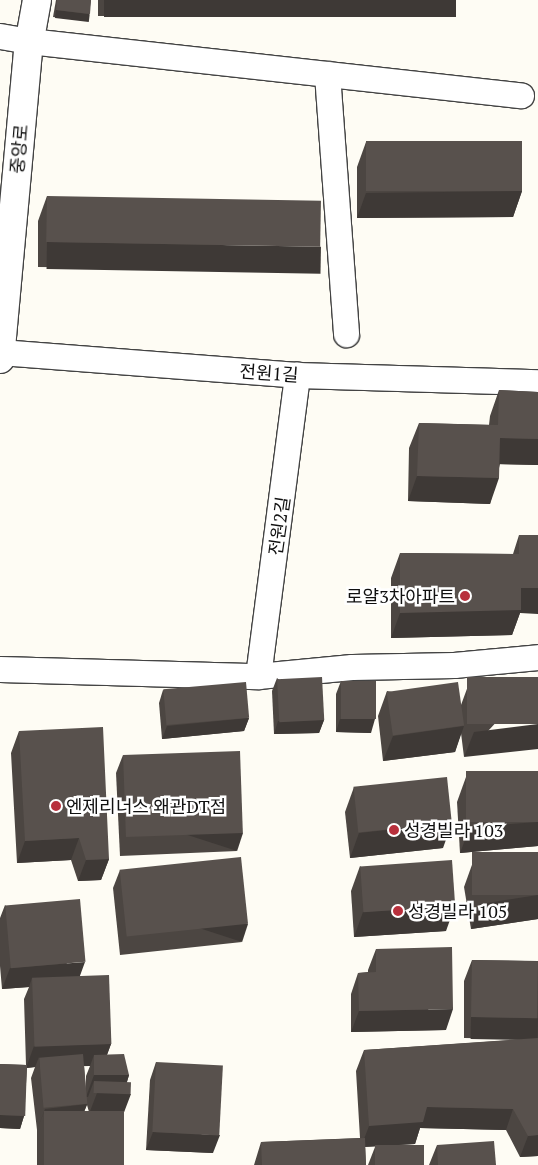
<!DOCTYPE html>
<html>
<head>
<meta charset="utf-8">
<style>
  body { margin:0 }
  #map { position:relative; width:538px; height:1165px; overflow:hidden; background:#fefcf4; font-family:"PT Serif","Noto Sans KR",serif }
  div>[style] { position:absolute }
  .roads { filter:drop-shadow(1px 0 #434343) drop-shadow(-1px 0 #434343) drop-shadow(0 1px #434343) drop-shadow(0 -1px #434343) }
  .minor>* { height:25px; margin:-12.5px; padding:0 12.5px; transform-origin:12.5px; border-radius:12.5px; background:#fff }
  .tertiary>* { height:28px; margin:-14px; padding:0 14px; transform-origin:14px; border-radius:14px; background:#fff }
  .wall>* { inset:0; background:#4c4642; transform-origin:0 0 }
  .shaded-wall>* { inset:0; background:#3e3936; transform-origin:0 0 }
  .building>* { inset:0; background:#58514d; transform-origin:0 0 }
  .dots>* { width:14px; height:14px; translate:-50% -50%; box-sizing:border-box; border:2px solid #fff; border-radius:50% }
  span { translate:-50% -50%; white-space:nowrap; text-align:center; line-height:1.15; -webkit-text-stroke:5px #fff; paint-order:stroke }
  .street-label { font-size:18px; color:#101010 }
  .poi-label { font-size:18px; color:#101010 }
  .right { translate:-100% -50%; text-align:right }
  .left { translate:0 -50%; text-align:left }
</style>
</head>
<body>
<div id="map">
  <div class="roads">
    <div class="minor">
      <i style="left:0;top:36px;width:29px;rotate:10deg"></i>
      <i style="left:29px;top:41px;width:495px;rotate:6.3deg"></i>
      <i style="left:327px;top:74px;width:261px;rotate:85.8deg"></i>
      <i style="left:0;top:352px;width:298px;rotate:4.4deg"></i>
      <i style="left:297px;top:375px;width:241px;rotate:1.7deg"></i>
      <i style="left:0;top:669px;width:258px;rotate:1.6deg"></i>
      <i style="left:258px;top:676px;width:94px;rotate:-5.5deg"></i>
      <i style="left:352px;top:667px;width:102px;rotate:-1.1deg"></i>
      <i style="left:454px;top:665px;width:84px;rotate:-5.4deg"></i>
      <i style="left:258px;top:676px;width:304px;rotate:-82.6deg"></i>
    </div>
    <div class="tertiary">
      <i style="left:0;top:359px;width:310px;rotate:-84.8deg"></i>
      <i style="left:28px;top:50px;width:51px;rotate:-79.8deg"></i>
    </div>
  </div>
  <div class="wall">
    <i style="clip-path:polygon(56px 0,91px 0,88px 21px,53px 17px)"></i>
    <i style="left:98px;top:0;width:358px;height:16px"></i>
    <i style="clip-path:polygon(366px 142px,522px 191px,513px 217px,357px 218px,357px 167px)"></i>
    <i style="clip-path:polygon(47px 196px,312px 270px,38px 267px,38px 221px)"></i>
    <i style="clip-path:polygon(499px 390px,538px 392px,538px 465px,500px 464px,490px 504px,408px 501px,409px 448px,419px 423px,489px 425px,490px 416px)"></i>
    <i style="clip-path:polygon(519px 535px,520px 613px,512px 635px,391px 638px,391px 578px,400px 553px,513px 554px)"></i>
    <i style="clip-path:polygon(538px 677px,464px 757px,461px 733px,455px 752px,383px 761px,378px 716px,387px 691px,461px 705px,468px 686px)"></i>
    <i style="clip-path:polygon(277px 678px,324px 720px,319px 733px,274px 734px,272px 691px)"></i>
    <i style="clip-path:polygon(341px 681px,371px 733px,336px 732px,336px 694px)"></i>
    <i style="clip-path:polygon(163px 690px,249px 718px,244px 731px,162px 739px,159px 703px)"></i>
    <i style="clip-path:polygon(19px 731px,109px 859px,101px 880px,78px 881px,71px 860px,17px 863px,11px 753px)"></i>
    <i style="clip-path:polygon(123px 755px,237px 851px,120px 856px,116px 773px)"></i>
    <i style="clip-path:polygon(538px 771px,538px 846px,460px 853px,457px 802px,466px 777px)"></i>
    <i style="clip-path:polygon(354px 787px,443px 848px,350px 858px,345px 812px)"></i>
    <i style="clip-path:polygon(538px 852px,538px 919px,471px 929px,464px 887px,473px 862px)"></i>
    <i style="clip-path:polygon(360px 866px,446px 931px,354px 937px,351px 891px)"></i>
    <i style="clip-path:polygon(120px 870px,242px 942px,120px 955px,113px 888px)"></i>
    <i style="clip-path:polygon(evenodd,5px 905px,80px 976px,111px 1044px,107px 1055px,129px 1075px,127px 1082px,124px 1112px,124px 1165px,37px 1165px,37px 1130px,31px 1078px,35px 1067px,27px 1068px,24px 1116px,20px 1129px,0 1128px,0 1064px,26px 1065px,24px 999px,29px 987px,2px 989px,0 966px,0 918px,5px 905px,84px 1066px,90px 1066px,86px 1076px,86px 1091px,84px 1066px,5px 905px,87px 1105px,89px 1112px,84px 1112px,87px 1105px)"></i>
    <i style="clip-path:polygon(376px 949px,446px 1030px,351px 1032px,351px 994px,358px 973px,368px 972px,368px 970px)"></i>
    <i style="clip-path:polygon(472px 960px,538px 961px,538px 1156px,520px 1157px,506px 1130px,420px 1128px,415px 1144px,365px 1147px,366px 1165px,254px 1165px,261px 1142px,360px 1138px,356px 1071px,364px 1050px,528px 1039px,464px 1038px,464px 981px)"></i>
    <i style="clip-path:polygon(156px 1062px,213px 1153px,146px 1150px,150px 1080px)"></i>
    <i style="clip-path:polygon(437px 1145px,496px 1165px,429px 1165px)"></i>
    <i style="clip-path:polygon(375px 1147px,424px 1165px,368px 1165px)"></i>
  </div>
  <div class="shaded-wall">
    <i style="left:104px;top:0;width:352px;height:17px"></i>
    <i style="left:56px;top:10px;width:34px;height:8px;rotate:7deg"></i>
    <i style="clip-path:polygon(522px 191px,513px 217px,357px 218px,366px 193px)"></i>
    <i style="left:47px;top:242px;width:274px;height:27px;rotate:1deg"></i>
    <i style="clip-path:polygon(500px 438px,538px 439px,538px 465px,491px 464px)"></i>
    <i style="clip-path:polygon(417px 476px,499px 478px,490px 504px,408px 501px)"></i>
    <i style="clip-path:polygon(521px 588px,538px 588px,538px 614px,520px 613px,512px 635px,391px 638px,400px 613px)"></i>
    <i style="clip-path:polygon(249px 718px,244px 731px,162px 739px,167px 726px)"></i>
    <i style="clip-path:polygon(340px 719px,375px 719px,371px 733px,336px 732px)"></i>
    <i style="clip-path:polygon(324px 720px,319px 733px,274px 734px,278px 721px)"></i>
    <i style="clip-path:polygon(538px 724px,538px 749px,464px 757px,474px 732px)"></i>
    <i style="clip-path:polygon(464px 726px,455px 752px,383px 761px,393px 736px)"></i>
    <i style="clip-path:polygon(538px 822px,538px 846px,460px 853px,470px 827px)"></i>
    <i style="clip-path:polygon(452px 823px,443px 848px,350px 858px,359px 833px)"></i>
    <i style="left:243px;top:833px;width:19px;height:117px;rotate:108deg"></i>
    <i style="clip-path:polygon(79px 838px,71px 860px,17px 863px,25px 841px)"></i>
    <i style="clip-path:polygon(109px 859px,101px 880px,78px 881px,86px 860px)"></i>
    <i style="clip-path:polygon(538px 895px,538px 919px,471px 929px,480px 904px)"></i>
    <i style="clip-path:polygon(455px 906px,446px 931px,354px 937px,363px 912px)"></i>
    <i style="left:248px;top:924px;width:19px;height:122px;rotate:108deg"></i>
    <i style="clip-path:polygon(85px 962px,77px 984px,32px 978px,29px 987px,2px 989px,10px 968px)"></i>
    <i style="clip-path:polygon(453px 1009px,446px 1030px,351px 1032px,359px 1011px)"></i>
    <i style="left:471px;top:1017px;width:67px;height:22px;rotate:1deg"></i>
    <i style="clip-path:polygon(111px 1044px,103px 1065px,94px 1055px,90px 1066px,40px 1067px,39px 1057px,35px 1067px,26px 1068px,34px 1046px)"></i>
    <i style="clip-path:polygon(94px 1075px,129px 1075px,123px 1094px,131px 1094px,123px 1115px,89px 1114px,97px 1093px,94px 1081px,88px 1097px,86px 1097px)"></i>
    <i style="clip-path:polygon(87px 1104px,79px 1125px,44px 1112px,37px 1130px,45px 1109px)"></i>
    <i style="clip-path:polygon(427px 1107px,513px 1109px,506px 1130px,420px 1128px,415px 1144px,361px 1147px,369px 1126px)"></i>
    <i style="clip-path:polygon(0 1115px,24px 1116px,20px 1129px,0 1128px)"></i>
    <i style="clip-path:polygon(153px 1132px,220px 1135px,213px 1153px,146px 1150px)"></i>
    <i style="clip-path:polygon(538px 1135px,538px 1156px,520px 1157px,528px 1136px)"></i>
  </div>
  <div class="building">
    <i style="clip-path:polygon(57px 0,91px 0,90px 14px,56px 10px)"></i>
    <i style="left:522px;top:141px;width:50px;height:156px;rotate:90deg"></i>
    <i style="left:47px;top:196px;width:274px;height:46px;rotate:1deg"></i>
    <i style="clip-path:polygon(499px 390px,538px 392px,538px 439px,500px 438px,499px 478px,417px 476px,419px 423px,498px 425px)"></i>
    <i style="clip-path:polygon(519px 535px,538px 535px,538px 588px,521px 588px,521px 610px,400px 613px,400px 553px,519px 554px)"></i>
    <i style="left:322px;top:677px;width:43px;height:45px;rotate:87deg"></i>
    <i style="left:538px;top:677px;width:47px;height:71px;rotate:90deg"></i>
    <i style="left:341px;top:681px;width:35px;height:38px"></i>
    <i style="left:246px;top:682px;width:36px;height:83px;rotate:85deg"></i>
    <i style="left:458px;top:682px;width:44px;height:72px;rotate:82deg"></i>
    <i style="clip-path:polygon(103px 727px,109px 859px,86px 860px,79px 838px,25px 841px,19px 731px)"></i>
    <i style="left:240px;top:751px;width:82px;height:117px;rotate:88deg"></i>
    <i style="left:538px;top:771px;width:51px;height:72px;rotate:90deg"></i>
    <i style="left:447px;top:777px;width:46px;height:94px;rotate:84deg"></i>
    <i style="left:538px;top:852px;width:43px;height:66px;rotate:90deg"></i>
    <i style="left:241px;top:857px;width:67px;height:122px;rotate:84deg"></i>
    <i style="left:452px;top:860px;width:46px;height:92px;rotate:86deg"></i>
    <i style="left:80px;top:899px;width:63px;height:75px;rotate:85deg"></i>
    <i style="clip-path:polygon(452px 947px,453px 1009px,359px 1011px,358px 973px,376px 972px,376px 949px)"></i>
    <i style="left:472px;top:960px;width:66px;height:57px;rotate:1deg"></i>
    <i style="left:109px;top:975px;width:69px;height:77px;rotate:88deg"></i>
    <i style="clip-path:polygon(538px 1038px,538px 1135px,528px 1136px,513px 1109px,427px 1107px,423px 1122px,369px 1126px,364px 1050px)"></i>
    <i style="left:83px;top:1054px;width:50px;height:44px;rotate:85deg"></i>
    <i style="clip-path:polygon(124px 1054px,129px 1075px,94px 1075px,94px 1055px)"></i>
    <i style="left:156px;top:1062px;width:67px;height:70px;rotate:3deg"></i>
    <i style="left:0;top:1064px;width:27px;height:51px;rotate:2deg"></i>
    <i style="left:94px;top:1081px;width:37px;height:12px;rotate:2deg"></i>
    <i style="left:124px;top:1111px;width:54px;height:80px;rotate:90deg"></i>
    <i style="clip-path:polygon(365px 1138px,366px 1165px,262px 1165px,261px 1142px)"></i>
    <i style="clip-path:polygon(494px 1141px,496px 1165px,438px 1165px,437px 1145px)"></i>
    <i style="left:424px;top:1145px;width:20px;height:49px;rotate:90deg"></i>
  </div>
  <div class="dots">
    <i style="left:465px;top:596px;background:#b8303c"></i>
    <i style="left:56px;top:806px;background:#b8303c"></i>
    <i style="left:394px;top:830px;background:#b8303c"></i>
    <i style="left:398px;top:911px;background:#b8303c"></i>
  </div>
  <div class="street-label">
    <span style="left:19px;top:149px;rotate:-85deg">중앙로</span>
    <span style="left:269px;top:373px;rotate:4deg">전원1길</span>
    <span style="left:279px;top:526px;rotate:-82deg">전원2길</span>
  </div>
  <div class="poi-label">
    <span class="right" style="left:455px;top:596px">로얄3차아파트</span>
    <span class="left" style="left:66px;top:806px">엔제리너스 왜관DT점</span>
    <span class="left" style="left:404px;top:830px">성경빌라 103</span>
    <span class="left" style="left:408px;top:911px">성경빌라 105</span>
  </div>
</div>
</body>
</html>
